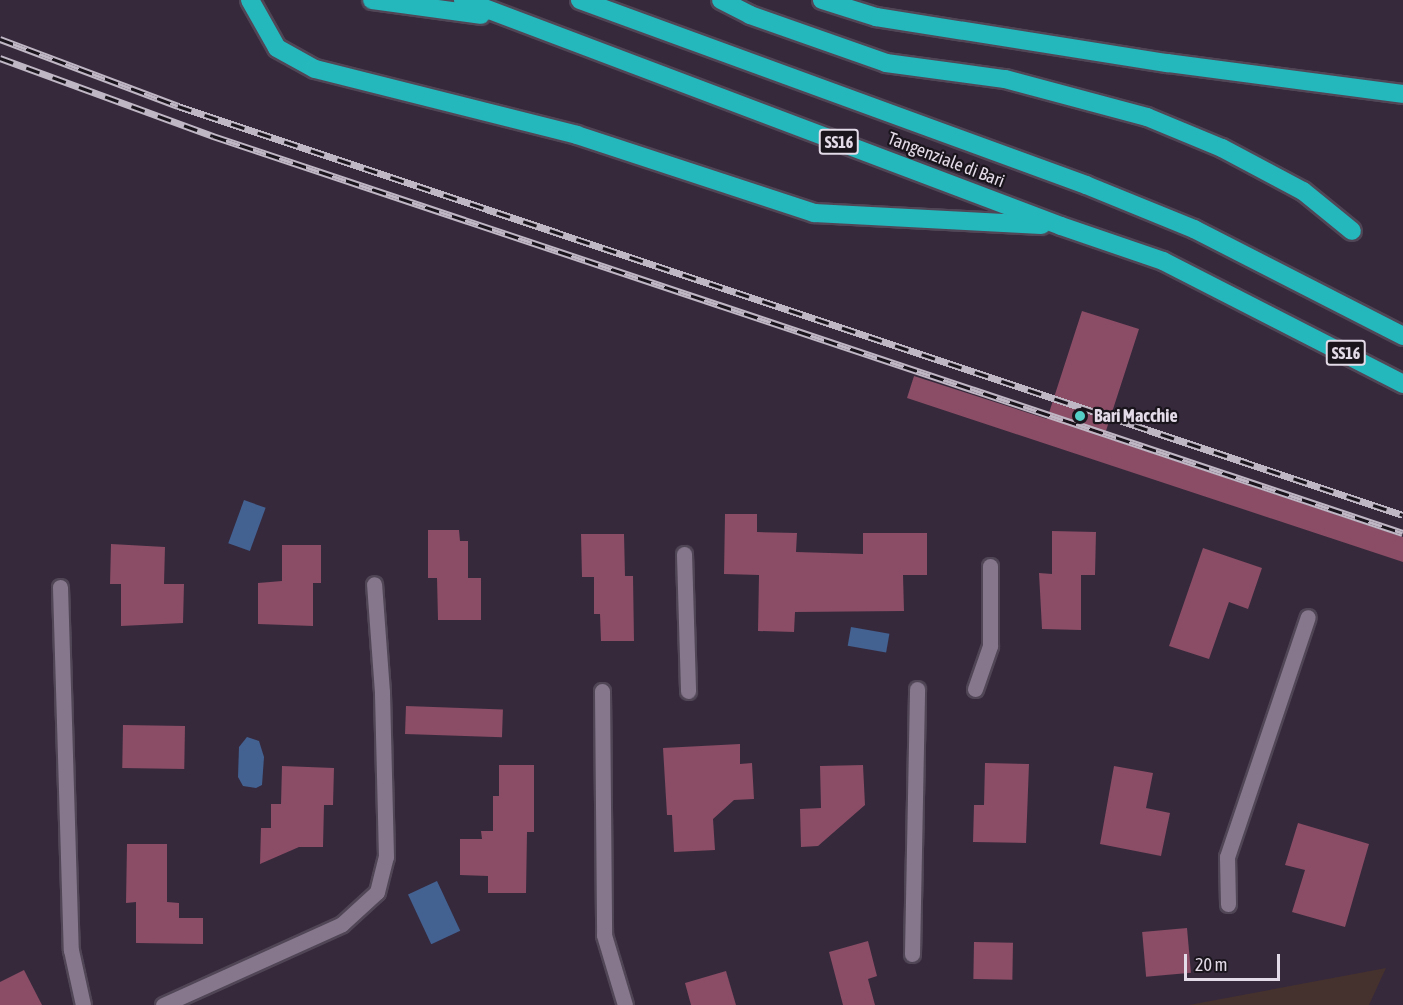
<!DOCTYPE html>
<html>
<head>
<meta charset="utf-8">
<style>
  body { margin:0 }
  #map { position:relative; width:1403px; height:1005px; overflow:hidden; background:#36293c; font-family:"Asap Condensed",sans-serif }
  div>[style] { position:absolute }
  .commercial>* { inset:0; background:#45312e }
  .water>* { inset:0; background:#436191; transform-origin:0 0 }
  .building>* { inset:0; background:#8a4d65; transform-origin:0 0 }
  .roads { filter:drop-shadow(2px 0 #504656) drop-shadow(-2px 0 #504656) drop-shadow(0 2px #504656) drop-shadow(0 -2px #504656) }
  .street>* { height:15px; margin:-7.5px; padding:0 7.5px; transform-origin:7.5px; border-radius:7.5px; background:#86778d }
  .highway>* { height:18px; margin:-9px; padding:0 9px; transform-origin:9px; border-radius:9px; background:#24b8bc }
  .rail>* { height:7px; margin-top:-3.5px; transform-origin:0; background:repeating-linear-gradient(90deg,#1a151d 0 14px,#c0b7c5 0 28px); box-sizing:border-box; border-block:2px solid #c0b7c5 }
  .dots>* { width:16px; height:16px; translate:-50% -50%; box-sizing:border-box; border:3px solid #1a151d; border-radius:50% }
  span { translate:-50% -50%; white-space:nowrap; text-align:center; line-height:1.15; -webkit-text-stroke:4.5px #1a151d; paint-order:stroke }
  .shield-label span { padding:2px 4px; background:#1a151d; border:2px solid; border-radius:4px; -webkit-text-stroke-width:0 }
  .shield-label { font-size:16px; color:#e3dbe7; font-weight:700 }
  .street-label { font-size:18px; color:#e3dbe7 }
  .poi-label { font-size:18px; color:#e3dbe7; font-weight:700 }
  .left { translate:0 -50%; text-align:left }
  .scale { position:absolute; left:1184px; top:954px; width:96px; height:27px; box-sizing:border-box; border:3px solid #e3dbe7; border-top:0; padding-left:8px; font-size:18px; line-height:21px; white-space:nowrap; color:#e3dbe7; -webkit-text-stroke:4px #1a151d; paint-order:stroke }
</style>
</head>
<body>
<div id="map">
  <div class="commercial">
    <i style="clip-path:polygon(1386px 968px,1369px 1005px,1189px 1005px)"></i>
  </div>
  <div class="water">
    <i style="left:244px;top:500px;width:23px;height:46px;rotate:20deg"></i>
    <i style="left:851px;top:627px;width:39px;height:19px;rotate:10deg"></i>
    <i style="clip-path:polygon(247px 737px,259px 741px,264px 757px,262px 785px,256px 788px,243px 786px,238px 777px,239px 747px)"></i>
    <i style="left:437px;top:881px;width:55px;height:32px;rotate:65deg"></i>
  </div>
  <div class="building">
    <i style="clip-path:polygon(1082px 311px,1139px 329px,1104px 437px,1403px 537px,1403px 562px,907px 398px,914px 376px,1047px 419px)"></i>
    <i style="clip-path:polygon(725px 514px,757px 514px,757px 532px,797px 533px,796px 552px,863px 554px,863px 533px,927px 533px,927px 575px,903px 575px,904px 611px,795px 612px,794px 632px,758px 631px,759px 575px,724px 574px)"></i>
    <i style="clip-path:polygon(428px 530px,459px 530px,460px 541px,468px 541px,468px 578px,481px 578px,481px 620px,438px 620px,437px 578px,428px 578px)"></i>
    <i style="clip-path:polygon(1052px 531px,1096px 532px,1095px 575px,1081px 575px,1081px 630px,1042px 629px,1039px 573px,1052px 574px)"></i>
    <i style="clip-path:polygon(581px 534px,624px 534px,625px 576px,633px 576px,634px 641px,601px 641px,600px 614px,594px 614px,594px 577px,582px 577px)"></i>
    <i style="clip-path:polygon(111px 544px,165px 547px,164px 584px,184px 584px,183px 623px,121px 626px,121px 584px,110px 584px)"></i>
    <i style="clip-path:polygon(282px 545px,321px 545px,321px 583px,313px 583px,313px 626px,258px 624px,258px 583px,282px 581px)"></i>
    <i style="clip-path:polygon(1203px 548px,1262px 568px,1248px 609px,1229px 602px,1209px 659px,1169px 646px)"></i>
    <i style="left:406px;top:706px;width:97px;height:28px;rotate:2deg"></i>
    <i style="left:123px;top:725px;width:62px;height:43px;rotate:1deg"></i>
    <i style="clip-path:polygon(740px 744px,740px 764px,752px 763px,754px 799px,734px 800px,713px 819px,715px 850px,674px 852px,672px 815px,667px 815px,663px 748px)"></i>
    <i style="clip-path:polygon(985px 763px,1029px 764px,1026px 843px,973px 842px,974px 805px,984px 805px)"></i>
    <i style="clip-path:polygon(499px 765px,534px 765px,534px 832px,527px 832px,526px 893px,488px 893px,488px 876px,460px 875px,460px 839px,482px 839px,481px 831px,493px 831px,493px 796px,499px 796px)"></i>
    <i style="clip-path:polygon(863px 765px,865px 805px,818px 846px,801px 847px,800px 809px,821px 808px,820px 766px)"></i>
    <i style="clip-path:polygon(282px 766px,334px 768px,333px 805px,324px 805px,323px 847px,299px 847px,260px 864px,261px 828px,271px 828px,271px 804px,281px 804px)"></i>
    <i style="clip-path:polygon(1114px 766px,1153px 773px,1146px 808px,1170px 813px,1161px 856px,1100px 844px)"></i>
    <i style="clip-path:polygon(1298px 823px,1369px 844px,1345px 927px,1292px 912px,1305px 870px,1285px 865px)"></i>
    <i style="clip-path:polygon(127px 844px,167px 844px,167px 902px,179px 903px,179px 918px,203px 918px,203px 944px,136px 943px,136px 902px,126px 903px)"></i>
    <i style="left:1187px;top:928px;width:45px;height:45px;rotate:85deg"></i>
    <i style="clip-path:polygon(868px 941px,877px 976px,868px 979px,875px 1005px,843px 1005px,829px 952px)"></i>
    <i style="left:974px;top:942px;width:39px;height:37px;rotate:1deg"></i>
    <i style="clip-path:polygon(24px 970px,42px 1005px,0 1005px,0 982px)"></i>
    <i style="clip-path:polygon(726px 971px,736px 1005px,691px 1005px,685px 983px)"></i>
  </div>
  <div class="roads">
    <div class="street">
      <i style="left:684px;top:554px;width:137px;rotate:88.3deg"></i>
      <i style="left:60px;top:587px;width:363px;rotate:88.3deg"></i>
      <i style="left:71px;top:950px;width:56px;rotate:77.7deg"></i>
      <i style="left:975px;top:689px;width:46px;rotate:-70.8deg"></i>
      <i style="left:990px;top:646px;width:80px;rotate:-90deg"></i>
      <i style="left:602px;top:691px;width:244px;rotate:89.5deg"></i>
      <i style="left:604px;top:935px;width:73px;rotate:73.3deg"></i>
      <i style="left:1228px;top:904px;width:47px;rotate:-91.2deg"></i>
      <i style="left:1227px;top:857px;width:253px;rotate:-71.4deg"></i>
      <i style="left:912px;top:954px;width:265px;rotate:-88.9deg"></i>
      <i style="left:163px;top:1005px;width:196px;rotate:-24.3deg"></i>
      <i style="left:342px;top:924px;width:47px;rotate:-42.4deg"></i>
      <i style="left:377px;top:892px;width:36px;rotate:-76deg"></i>
      <i style="left:386px;top:857px;width:165px;rotate:-91.4deg"></i>
      <i style="left:382px;top:692px;width:108px;rotate:-94.2deg"></i>
    </div>
    <div class="highway">
      <i style="left:250px;top:0;width:55px;rotate:60.6deg"></i>
      <i style="left:277px;top:48px;width:43px;rotate:28.9deg"></i>
      <i style="left:315px;top:69px;width:270px;rotate:14.1deg"></i>
      <i style="left:577px;top:135px;width:250px;rotate:18.2deg"></i>
      <i style="left:814px;top:213px;width:228px;rotate:3deg"></i>
      <i style="left:372px;top:0;width:110px;rotate:7.8deg"></i>
      <i style="left:463px;top:0;width:639px;rotate:20.7deg"></i>
      <i style="left:1061px;top:226px;width:108px;rotate:18.9deg"></i>
      <i style="left:1163px;top:261px;width:270px;rotate:27.1deg"></i>
      <i style="left:580px;top:0;width:539px;rotate:20.08deg"></i>
      <i style="left:1086px;top:185px;width:117px;rotate:22.2deg"></i>
      <i style="left:1194px;top:229px;width:235px;rotate:27.1deg"></i>
      <i style="left:721px;top:0;width:33px;rotate:27deg"></i>
      <i style="left:750px;top:15px;width:144px;rotate:19.4deg"></i>
      <i style="left:886px;top:63px;width:120px;rotate:7.7deg"></i>
      <i style="left:1005px;top:79px;width:147px;rotate:15deg"></i>
      <i style="left:1147px;top:117px;width:81px;rotate:22.5deg"></i>
      <i style="left:1222px;top:148px;width:92px;rotate:28deg"></i>
      <i style="left:1303px;top:191px;width:63px;rotate:39.2deg"></i>
      <i style="left:822px;top:0;width:57px;rotate:17.5deg"></i>
      <i style="left:876px;top:17px;width:296px;rotate:9deg"></i>
      <i style="left:1168px;top:63px;width:237px;rotate:7.5deg"></i>
    </div>
  </div>
  <div class="rail">
    <i style="left:0;top:39px;width:190px;rotate:20.6deg"></i>
    <i style="left:178px;top:106px;width:1291px;rotate:18.46deg"></i>
    <i style="left:0;top:58px;width:227px;rotate:20.1deg"></i>
    <i style="left:213px;top:136px;width:1254px;rotate:18.45deg"></i>
  </div>
  <div class="dots">
    <i style="left:1080px;top:416px;background:#55cec5"></i>
  </div>
  <div class="shield-label">
    <span style="left:839px;top:142px">SS16</span>
    <span style="left:1346px;top:353px">SS16</span>
  </div>
  <div class="street-label">
    <span style="left:946px;top:160px;rotate:21deg">Tangenziale di Bari</span>
  </div>
  <div class="poi-label">
    <span class="left" style="left:1094px;top:416px">Bari Macchie</span>
  </div>
  <div class="scale">20 m</div>
</div>
</body>
</html>
